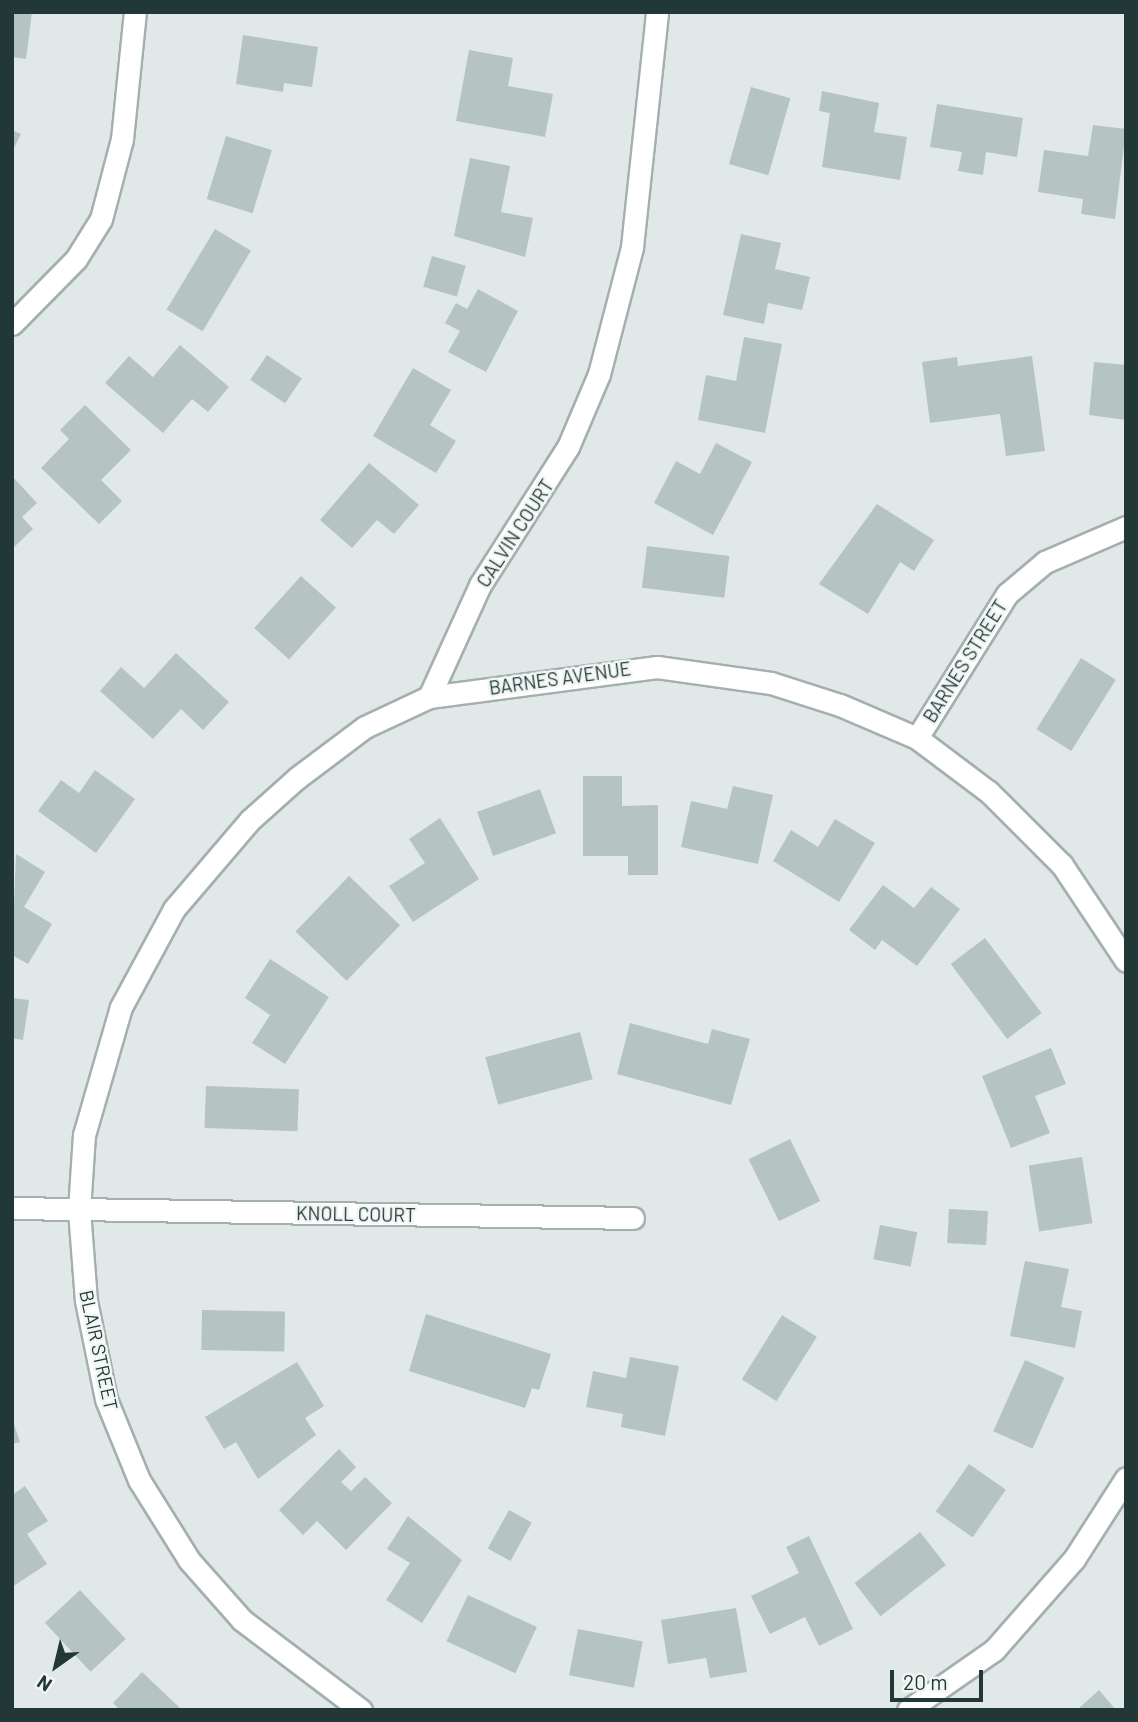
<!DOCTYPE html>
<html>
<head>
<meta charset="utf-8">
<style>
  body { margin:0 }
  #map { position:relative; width:1138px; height:1722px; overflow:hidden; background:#e0e9e7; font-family:Barlow,sans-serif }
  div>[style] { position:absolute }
  .building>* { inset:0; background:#b5c4c1; transform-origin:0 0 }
  .roads { filter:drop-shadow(2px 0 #a3b0af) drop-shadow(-2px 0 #a3b0af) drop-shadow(0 2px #a3b0af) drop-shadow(0 -2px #a3b0af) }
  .street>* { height:21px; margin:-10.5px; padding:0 10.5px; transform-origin:10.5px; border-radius:10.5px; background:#fff }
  span { translate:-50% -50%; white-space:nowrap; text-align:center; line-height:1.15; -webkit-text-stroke:5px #f0f6f4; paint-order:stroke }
  .street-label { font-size:19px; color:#223837 }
  .frame { position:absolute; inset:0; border:14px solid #223837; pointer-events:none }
  .north { position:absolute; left:21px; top:1631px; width:70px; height:70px; -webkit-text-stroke:5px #f0f6f4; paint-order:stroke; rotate:214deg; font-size:19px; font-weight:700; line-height:28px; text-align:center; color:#223837 }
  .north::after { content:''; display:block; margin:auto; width:24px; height:32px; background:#223837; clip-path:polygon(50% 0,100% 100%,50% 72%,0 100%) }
  .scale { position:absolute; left:890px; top:1670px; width:93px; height:32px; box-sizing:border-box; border:4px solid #223837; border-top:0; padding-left:9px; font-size:21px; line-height:24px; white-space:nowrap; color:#223837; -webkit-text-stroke:5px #f0f6f4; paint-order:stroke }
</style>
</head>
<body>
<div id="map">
  <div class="building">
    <i style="clip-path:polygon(12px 12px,32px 12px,26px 59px,12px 57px)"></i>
    <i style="clip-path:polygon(243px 35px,318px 47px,312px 87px,284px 83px,283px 92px,236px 84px)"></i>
    <i style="clip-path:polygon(469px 50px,513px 58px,508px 86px,553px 94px,545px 137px,456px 121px)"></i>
    <i style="left:751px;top:87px;width:41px;height:80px;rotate:16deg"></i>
    <i style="clip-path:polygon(822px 91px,879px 103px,874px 132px,907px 137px,900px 180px,822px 167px,830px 113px,819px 111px)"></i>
    <i style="clip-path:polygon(937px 104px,1023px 118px,1017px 157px,986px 152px,983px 175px,958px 171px,962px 152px,930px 147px)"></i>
    <i style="clip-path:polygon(1093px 125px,1126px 129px,1115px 219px,1081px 214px,1083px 199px,1038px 192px,1044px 150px,1088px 156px)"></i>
    <i style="clip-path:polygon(12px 130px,21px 134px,12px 152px)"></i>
    <i style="left:226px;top:136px;width:48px;height:66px;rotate:17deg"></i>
    <i style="clip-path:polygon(470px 158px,510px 166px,501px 212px,533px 218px,525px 257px,454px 236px)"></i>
    <i style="left:215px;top:229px;width:42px;height:94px;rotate:31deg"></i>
    <i style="clip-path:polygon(741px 234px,781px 243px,775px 269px,810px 277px,802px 310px,768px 303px,764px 324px,723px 315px)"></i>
    <i style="left:432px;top:256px;width:35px;height:32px;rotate:16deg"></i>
    <i style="clip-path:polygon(478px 289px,518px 311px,486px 372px,448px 352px,460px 331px,445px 323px,456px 303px,467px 309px)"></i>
    <i style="clip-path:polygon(744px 337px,782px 344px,765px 433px,698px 420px,706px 375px,736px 381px)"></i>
    <i style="clip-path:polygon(180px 345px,229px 387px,208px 412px,192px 399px,163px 433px,105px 383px,129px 356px,153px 377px)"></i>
    <i style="left:267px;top:355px;width:42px;height:30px;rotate:34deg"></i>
    <i style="clip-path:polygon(1032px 356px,1045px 451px,1006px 456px,1000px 414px,930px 423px,922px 362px,957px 357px,958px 366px)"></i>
    <i style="clip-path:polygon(1094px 362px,1126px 365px,1126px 420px,1089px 415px)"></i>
    <i style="clip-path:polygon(413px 368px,451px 390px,430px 425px,456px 441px,436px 473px,373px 436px)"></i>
    <i style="clip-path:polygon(85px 405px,131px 450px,101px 480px,122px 501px,99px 524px,41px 468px,69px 439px,60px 430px)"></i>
    <i style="clip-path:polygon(716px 443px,752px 462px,713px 535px,654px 503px,676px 461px,700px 474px)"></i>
    <i style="clip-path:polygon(369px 463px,419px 505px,394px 534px,377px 520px,352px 548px,320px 520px)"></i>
    <i style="clip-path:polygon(12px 476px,37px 503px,22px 517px,33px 529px,12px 549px)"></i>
    <i style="clip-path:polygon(877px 504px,934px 540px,914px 571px,900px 562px,868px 614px,819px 584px)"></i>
    <i style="left:647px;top:546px;width:83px;height:42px;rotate:7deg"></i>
    <i style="left:301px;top:576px;width:47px;height:70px;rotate:42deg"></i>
    <i style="clip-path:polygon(176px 653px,229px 702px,203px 730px,181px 709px,153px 739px,100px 691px,121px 667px,144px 688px)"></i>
    <i style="left:1081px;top:658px;width:41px;height:84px;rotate:32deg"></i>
    <i style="clip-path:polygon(95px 770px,135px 799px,96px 853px,38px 811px,61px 780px,79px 793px)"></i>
    <i style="clip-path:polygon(583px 776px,622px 776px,622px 806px,658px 805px,658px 875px,628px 875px,628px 856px,583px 856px)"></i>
    <i style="clip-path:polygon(733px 786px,773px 795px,758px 864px,681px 847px,691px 801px,727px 809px)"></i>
    <i style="left:540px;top:789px;width:47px;height:67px;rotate:70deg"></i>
    <i style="clip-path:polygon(440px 818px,479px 879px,413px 922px,389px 886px,425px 863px,409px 839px)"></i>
    <i style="clip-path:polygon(835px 819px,875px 843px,839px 902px,773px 861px,791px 830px,818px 847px)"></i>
    <i style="clip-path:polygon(16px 854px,45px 872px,24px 907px,52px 924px,28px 964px,12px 955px)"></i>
    <i style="left:349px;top:876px;width:71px;height:77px;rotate:44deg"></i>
    <i style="clip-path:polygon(883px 885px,914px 908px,931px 887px,960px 909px,917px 966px,882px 940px,875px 950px,849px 930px)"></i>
    <i style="left:985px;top:938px;width:94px;height:43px;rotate:53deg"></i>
    <i style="clip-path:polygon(270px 959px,329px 997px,285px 1064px,252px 1043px,270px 1015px,245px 998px)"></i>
    <i style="clip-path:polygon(12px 998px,29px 1000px,23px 1040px,12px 1038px)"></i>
    <i style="clip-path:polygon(630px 1023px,708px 1044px,712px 1029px,750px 1039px,731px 1105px,617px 1074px)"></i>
    <i style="left:580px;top:1032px;width:49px;height:98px;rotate:75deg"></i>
    <i style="clip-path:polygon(1051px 1048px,1066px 1084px,1035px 1096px,1050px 1133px,1011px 1148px,982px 1076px)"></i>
    <i style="left:206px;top:1086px;width:93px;height:42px;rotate:2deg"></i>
    <i style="left:790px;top:1139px;width:69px;height:46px;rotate:64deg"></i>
    <i style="left:1082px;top:1157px;width:67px;height:54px;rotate:81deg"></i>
    <i style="left:949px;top:1209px;width:39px;height:34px;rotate:3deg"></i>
    <i style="left:880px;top:1225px;width:38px;height:35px;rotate:11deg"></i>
    <i style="clip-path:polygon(1025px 1261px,1069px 1269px,1061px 1307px,1082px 1311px,1075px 1348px,1010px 1336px)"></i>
    <i style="left:202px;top:1310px;width:83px;height:40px;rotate:1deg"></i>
    <i style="clip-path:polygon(426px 1314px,551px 1354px,539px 1390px,532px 1388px,525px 1408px,409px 1371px)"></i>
    <i style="left:782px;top:1315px;width:41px;height:76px;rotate:32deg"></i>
    <i style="clip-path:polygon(630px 1357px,679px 1366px,665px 1436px,621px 1427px,623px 1414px,586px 1407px,593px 1371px,626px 1378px)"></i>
    <i style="left:1025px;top:1360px;width:43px;height:78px;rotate:24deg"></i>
    <i style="clip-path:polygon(297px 1362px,324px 1406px,305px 1418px,316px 1435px,258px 1479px,236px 1442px,224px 1449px,205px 1417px)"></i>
    <i style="clip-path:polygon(12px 1418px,20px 1442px,12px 1444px)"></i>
    <i style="clip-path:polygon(339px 1449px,356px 1467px,341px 1482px,351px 1491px,365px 1477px,392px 1503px,346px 1550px,317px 1521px,303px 1535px,279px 1510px)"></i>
    <i style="left:969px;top:1464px;width:45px;height:58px;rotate:35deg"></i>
    <i style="clip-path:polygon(25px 1486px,48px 1521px,27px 1534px,47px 1564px,12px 1587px,12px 1495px)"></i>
    <i style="left:509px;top:1510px;width:26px;height:44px;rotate:29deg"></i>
    <i style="clip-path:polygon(408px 1516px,462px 1560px,422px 1623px,386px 1600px,410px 1563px,387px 1549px)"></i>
    <i style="left:920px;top:1532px;width:42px;height:83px;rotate:52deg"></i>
    <i style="clip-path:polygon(809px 1536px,853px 1629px,819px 1646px,805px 1617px,770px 1634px,751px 1596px,799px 1573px,786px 1547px)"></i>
    <i style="left:80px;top:1590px;width:67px;height:48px;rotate:47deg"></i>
    <i style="left:468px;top:1595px;width:76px;height:51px;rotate:25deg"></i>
    <i style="clip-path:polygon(736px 1608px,747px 1672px,710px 1678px,706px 1658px,668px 1664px,661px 1620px)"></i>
    <i style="left:578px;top:1629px;width:66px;height:47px;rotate:11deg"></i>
    <i style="clip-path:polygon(142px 1672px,182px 1710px,120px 1710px,113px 1703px)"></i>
    <i style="clip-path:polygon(1099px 1690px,1116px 1710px,1077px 1710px)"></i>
  </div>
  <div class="roads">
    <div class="street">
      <i style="left:12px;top:324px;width:91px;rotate:-45.4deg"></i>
      <i style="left:76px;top:259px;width:47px;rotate:-58deg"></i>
      <i style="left:101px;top:219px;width:83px;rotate:-75.3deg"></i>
      <i style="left:122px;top:139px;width:128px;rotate:-84.2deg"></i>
      <i style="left:429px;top:697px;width:230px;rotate:-7.5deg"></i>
      <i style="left:657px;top:667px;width:115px;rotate:8deg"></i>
      <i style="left:771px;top:683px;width:72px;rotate:17.7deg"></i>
      <i style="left:840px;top:705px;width:84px;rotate:23.2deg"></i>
      <i style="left:917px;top:738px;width:90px;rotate:36.9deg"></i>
      <i style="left:989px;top:792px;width:103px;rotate:45deg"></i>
      <i style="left:1062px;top:865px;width:115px;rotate:56.3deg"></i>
      <i style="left:917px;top:738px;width:170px;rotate:-58deg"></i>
      <i style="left:1007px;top:594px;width:50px;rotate:-40.1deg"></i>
      <i style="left:1045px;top:562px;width:88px;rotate:-23.4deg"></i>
      <i style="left:12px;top:1208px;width:621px;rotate:0.92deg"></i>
      <i style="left:361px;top:1710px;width:149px;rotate:-142.9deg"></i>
      <i style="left:242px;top:1620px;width:80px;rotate:-131.5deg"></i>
      <i style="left:189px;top:1560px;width:94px;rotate:-122deg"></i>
      <i style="left:139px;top:1480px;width:87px;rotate:-112.2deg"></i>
      <i style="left:106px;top:1399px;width:100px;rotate:-101.5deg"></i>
      <i style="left:86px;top:1301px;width:91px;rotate:-94.4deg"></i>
      <i style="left:79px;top:1210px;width:75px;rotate:-86.2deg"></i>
      <i style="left:84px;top:1135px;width:133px;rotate:-73.9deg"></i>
      <i style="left:121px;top:1007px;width:111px;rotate:-61.6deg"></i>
      <i style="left:174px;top:909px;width:117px;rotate:-49.5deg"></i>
      <i style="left:250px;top:820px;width:63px;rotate:-41.8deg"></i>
      <i style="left:297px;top:778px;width:85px;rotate:-36.9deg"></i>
      <i style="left:365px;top:727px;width:71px;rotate:-25.1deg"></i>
      <i style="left:429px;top:697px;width:123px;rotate:-65.5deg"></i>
      <i style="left:480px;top:585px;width:164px;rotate:-57.5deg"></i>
      <i style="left:568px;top:447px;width:79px;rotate:-67deg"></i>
      <i style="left:599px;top:374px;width:131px;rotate:-75.4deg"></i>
      <i style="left:632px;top:247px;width:236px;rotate:-83.9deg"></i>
      <i style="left:908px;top:1710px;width:105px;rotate:-34.9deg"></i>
      <i style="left:994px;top:1650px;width:121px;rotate:-48.7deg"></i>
      <i style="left:1074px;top:1559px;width:96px;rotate:-57.3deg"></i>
    </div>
  </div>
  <div class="street-label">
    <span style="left:515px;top:533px;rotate:-57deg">CALVIN COURT</span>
    <span style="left:965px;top:661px;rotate:-58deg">BARNES STREET</span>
    <span style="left:560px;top:678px;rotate:-8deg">BARNES AVENUE</span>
    <span style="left:356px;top:1214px;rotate:1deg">KNOLL COURT</span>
    <span style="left:99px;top:1350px;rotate:78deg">BLAIR STREET</span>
  </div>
  <div class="frame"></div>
  <div class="north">N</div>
  <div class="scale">20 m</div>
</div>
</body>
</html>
